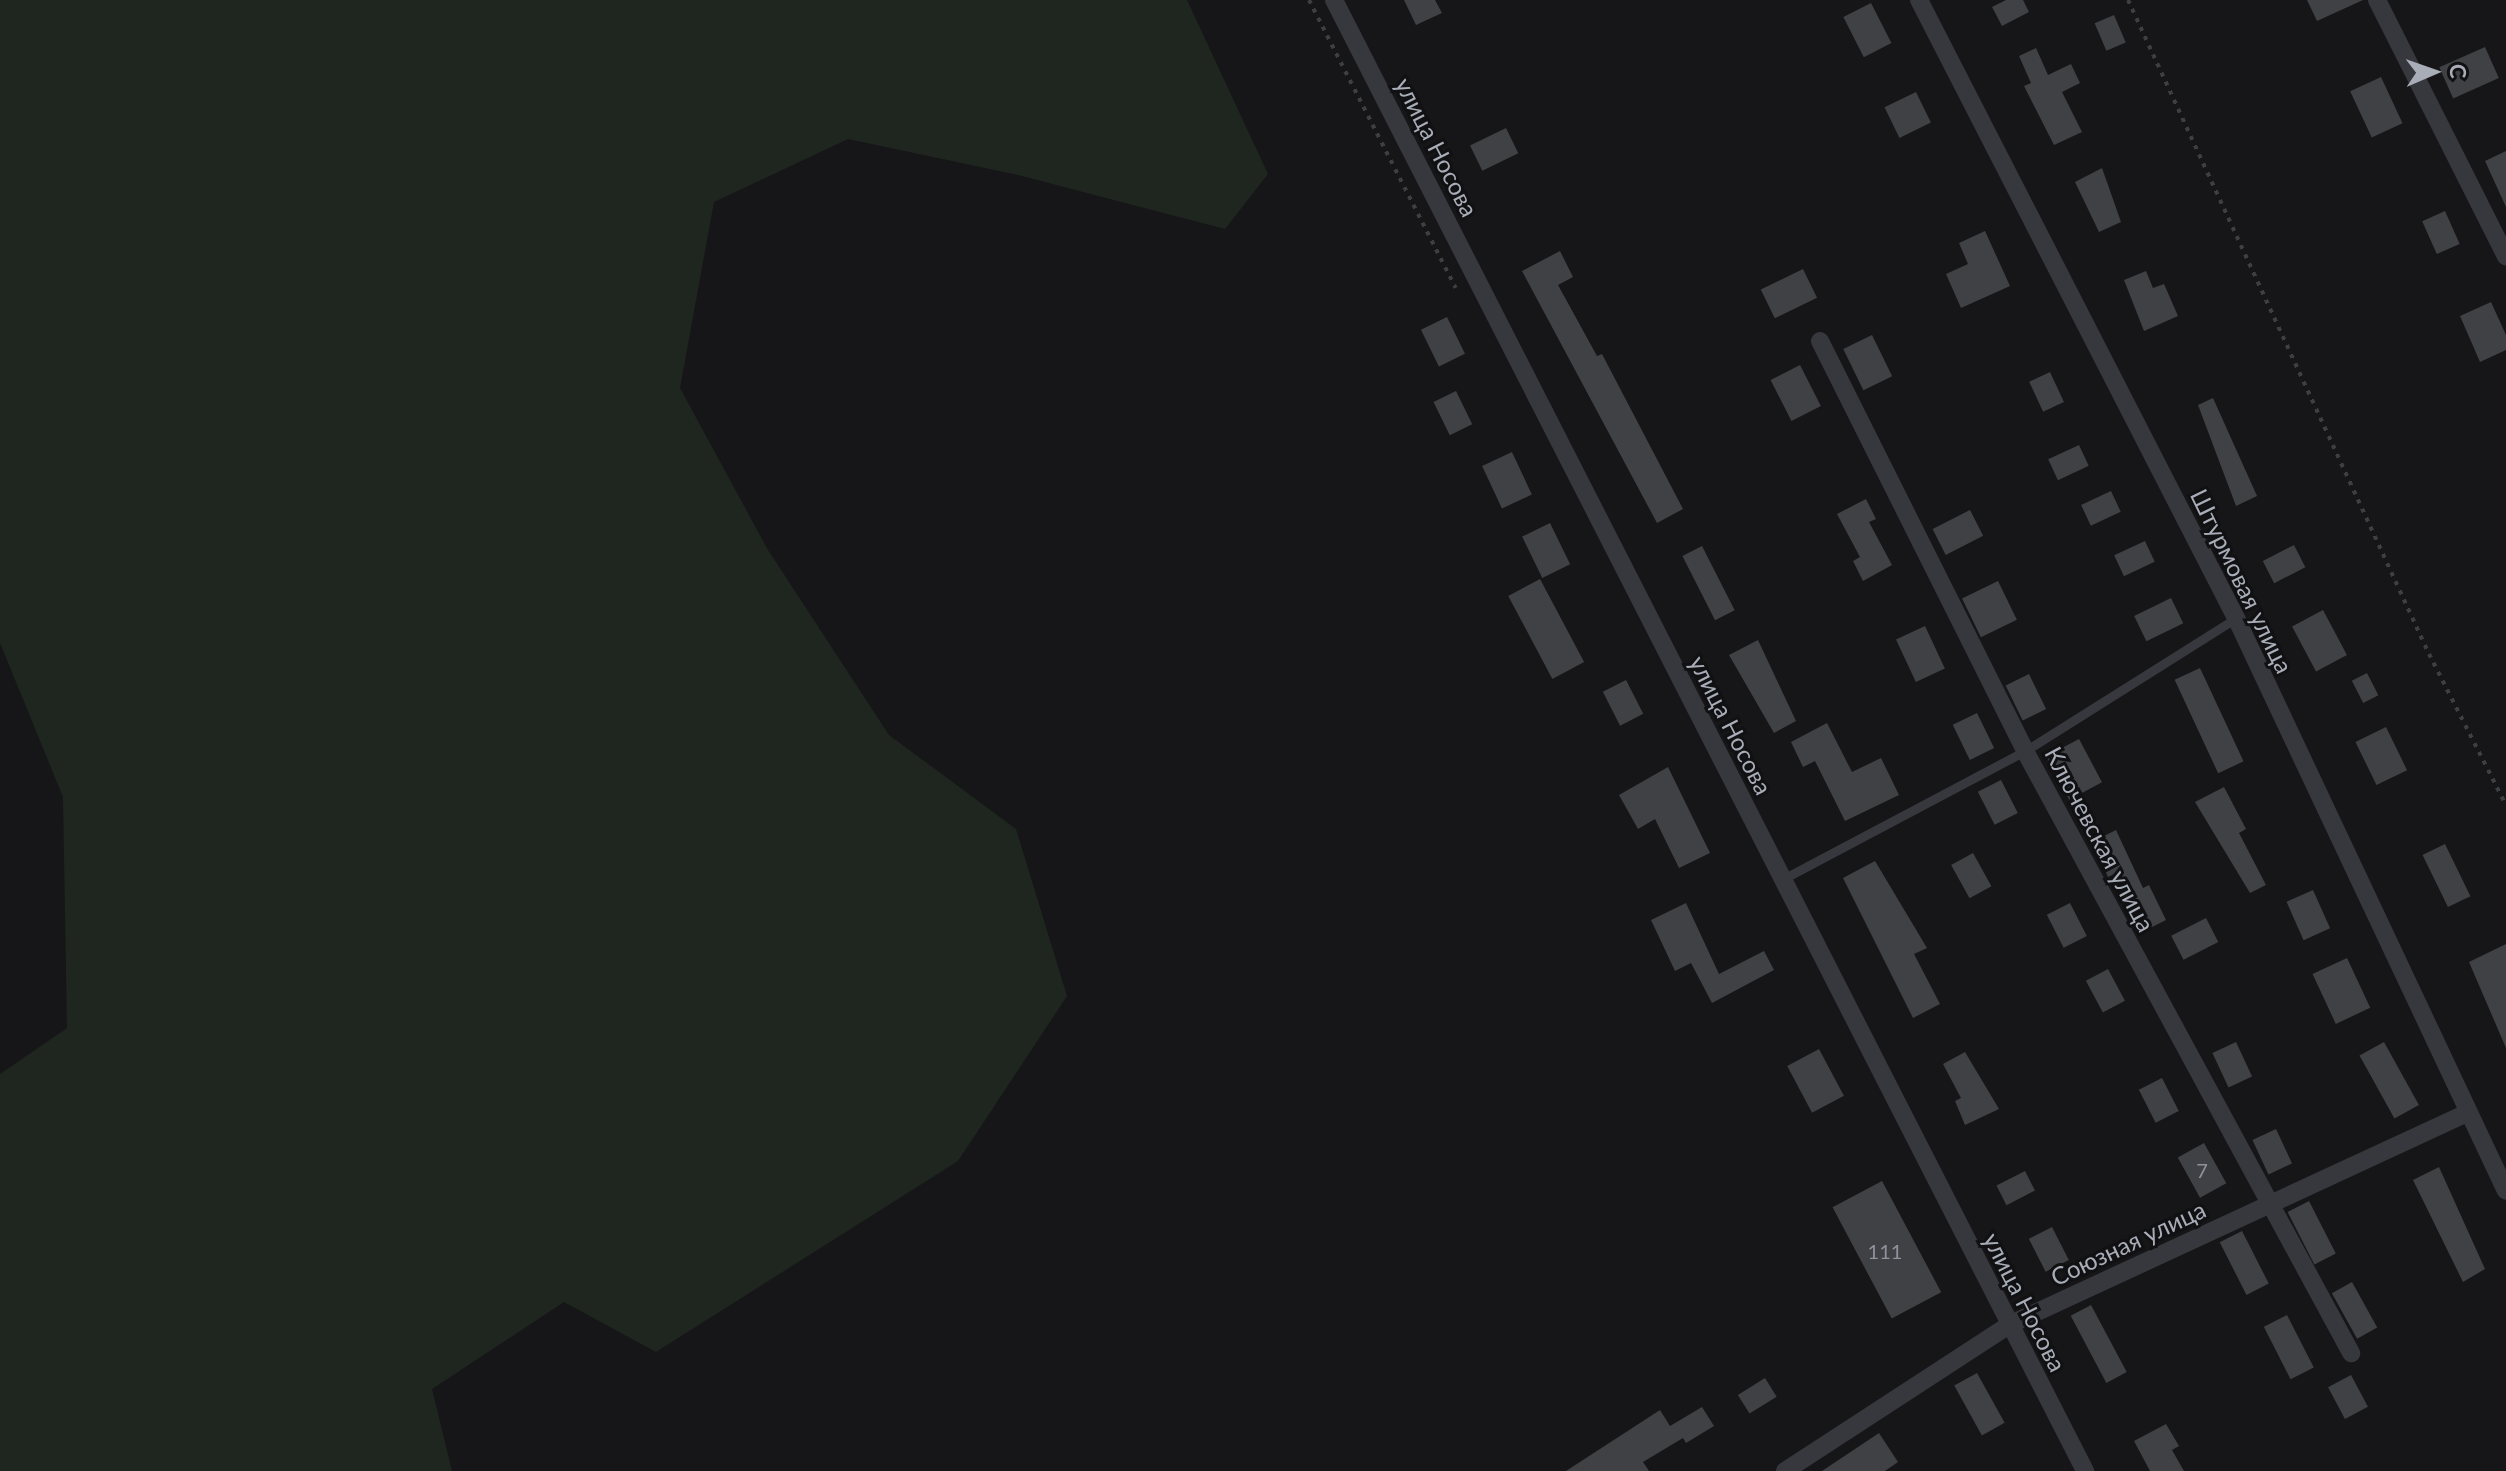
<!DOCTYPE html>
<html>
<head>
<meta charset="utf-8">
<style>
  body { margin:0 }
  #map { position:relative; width:2506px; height:1471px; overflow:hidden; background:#161618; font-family:Lato,sans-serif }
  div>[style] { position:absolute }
  .green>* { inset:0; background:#1e261f }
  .building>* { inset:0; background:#404145; transform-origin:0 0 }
  .path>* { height:4px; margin-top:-2px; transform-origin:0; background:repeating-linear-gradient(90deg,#3d3f44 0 4px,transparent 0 10px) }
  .service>* { height:9px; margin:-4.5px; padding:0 4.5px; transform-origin:4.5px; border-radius:4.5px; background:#37383d }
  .minor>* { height:18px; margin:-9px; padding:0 9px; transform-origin:9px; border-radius:9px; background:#37383d }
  span { translate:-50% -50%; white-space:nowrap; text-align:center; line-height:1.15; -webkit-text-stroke:6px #111113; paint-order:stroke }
  .number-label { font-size:20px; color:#8e929b }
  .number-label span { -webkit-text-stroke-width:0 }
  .street-label { font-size:24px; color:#a8adb8 }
  .north { position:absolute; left:2394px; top:32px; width:80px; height:80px; -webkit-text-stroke:6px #111113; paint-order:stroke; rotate:88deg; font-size:22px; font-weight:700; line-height:32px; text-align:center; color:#a8adb8 }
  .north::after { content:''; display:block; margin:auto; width:28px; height:36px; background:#a8adb8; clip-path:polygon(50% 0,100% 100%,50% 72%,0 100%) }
</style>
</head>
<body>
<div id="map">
  <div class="green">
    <i style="clip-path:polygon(0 0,1187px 0,1268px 174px,1225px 229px,1018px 175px,848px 139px,714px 202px,680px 388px,768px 550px,889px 735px,1016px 829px,1067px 996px,958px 1161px,656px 1352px,564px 1302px,432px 1389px,452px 1471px,0 1471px,0 1074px,67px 1028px,63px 797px,0 643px)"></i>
  </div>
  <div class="building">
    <i style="clip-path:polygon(1404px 0,1435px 0,1442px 13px,1416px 25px)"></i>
    <i style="clip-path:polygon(2006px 0,2023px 0,2029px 12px,2002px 26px,1992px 7px)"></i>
    <i style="clip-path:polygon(2307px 0,2363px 0,2317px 21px)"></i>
    <i style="left:1871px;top:3px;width:45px;height:31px;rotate:63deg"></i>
    <i style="left:2114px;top:15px;width:30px;height:21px;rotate:67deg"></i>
    <i style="left:2485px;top:47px;width:34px;height:50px;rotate:66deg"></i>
    <i style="clip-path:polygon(2036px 48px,2048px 75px,2071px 64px,2080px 83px,2062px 92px,2082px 132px,2054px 145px,2024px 86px,2031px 83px,2019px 56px)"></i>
    <i style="left:2381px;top:77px;width:51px;height:34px;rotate:65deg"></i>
    <i style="left:1916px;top:92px;width:34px;height:35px;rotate:64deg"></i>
    <i style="left:1506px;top:128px;width:28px;height:40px;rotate:64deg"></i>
    <i style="clip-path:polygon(2506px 151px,2506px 207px,2485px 161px)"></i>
    <i style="clip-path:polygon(2102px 168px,2121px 222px,2099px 232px,2075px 182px)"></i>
    <i style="left:2445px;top:211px;width:36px;height:25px;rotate:66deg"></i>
    <i style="clip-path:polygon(1985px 231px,2010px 286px,1961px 308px,1946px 274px,1968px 264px,1959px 243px)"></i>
    <i style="clip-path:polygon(1560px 251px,1573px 277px,1558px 285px,1597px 356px,1602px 354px,1683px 509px,1657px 523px,1522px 271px)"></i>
    <i style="left:1803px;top:269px;width:32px;height:47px;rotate:64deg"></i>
    <i style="clip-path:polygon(2146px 271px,2153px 288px,2164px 284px,2178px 316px,2144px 331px,2124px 280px)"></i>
    <i style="clip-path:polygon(2491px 302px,2506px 335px,2506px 350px,2480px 362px,2460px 316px)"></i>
    <i style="left:1447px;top:317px;width:41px;height:29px;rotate:64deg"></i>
    <i style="left:1872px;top:335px;width:46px;height:32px;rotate:64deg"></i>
    <i style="left:1800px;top:365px;width:46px;height:33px;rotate:63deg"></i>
    <i style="left:2050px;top:372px;width:33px;height:23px;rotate:65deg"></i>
    <i style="left:1456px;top:391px;width:37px;height:25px;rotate:64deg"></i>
    <i style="clip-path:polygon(2213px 398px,2257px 496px,2236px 506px,2198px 405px)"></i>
    <i style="left:2079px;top:445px;width:23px;height:34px;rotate:65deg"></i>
    <i style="left:1512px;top:452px;width:47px;height:33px;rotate:65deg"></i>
    <i style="left:2111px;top:491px;width:23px;height:33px;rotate:65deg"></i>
    <i style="clip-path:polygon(1866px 499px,1876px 519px,1869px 522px,1892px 565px,1863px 581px,1853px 561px,1860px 557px,1837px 514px)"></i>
    <i style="left:1970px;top:510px;width:29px;height:42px;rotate:63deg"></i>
    <i style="left:1550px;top:523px;width:46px;height:31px;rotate:64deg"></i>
    <i style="left:2145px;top:541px;width:23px;height:34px;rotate:65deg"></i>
    <i style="left:2294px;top:545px;width:25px;height:35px;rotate:63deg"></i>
    <i style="left:1702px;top:546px;width:72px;height:22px;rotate:63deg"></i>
    <i style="left:1540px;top:579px;width:94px;height:36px;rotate:62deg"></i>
    <i style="left:1998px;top:581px;width:43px;height:40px;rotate:64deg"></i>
    <i style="left:2171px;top:598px;width:28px;height:41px;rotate:64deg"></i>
    <i style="left:2323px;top:610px;width:51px;height:35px;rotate:62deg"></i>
    <i style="left:1925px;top:626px;width:47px;height:32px;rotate:65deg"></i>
    <i style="clip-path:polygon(1758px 640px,1796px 721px,1774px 733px,1729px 655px)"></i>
    <i style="left:2200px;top:668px;width:103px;height:28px;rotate:65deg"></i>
    <i style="left:2367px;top:673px;width:25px;height:17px;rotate:63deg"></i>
    <i style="left:2029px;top:674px;width:39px;height:26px;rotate:64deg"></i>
    <i style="left:1626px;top:680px;width:38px;height:26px;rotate:63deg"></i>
    <i style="left:1977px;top:713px;width:39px;height:27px;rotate:64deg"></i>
    <i style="clip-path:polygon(1827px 723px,1852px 772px,1881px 758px,1899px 795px,1845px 821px,1815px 761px,1803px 767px,1791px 742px)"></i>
    <i style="left:2386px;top:727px;width:48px;height:34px;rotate:64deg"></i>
    <i style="left:2079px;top:739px;width:49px;height:37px;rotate:62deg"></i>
    <i style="clip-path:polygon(1668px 767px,1710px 853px,1679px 868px,1655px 819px,1638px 829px,1619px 795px)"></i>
    <i style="left:2001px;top:780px;width:37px;height:26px;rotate:63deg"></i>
    <i style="clip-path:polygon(2224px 787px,2246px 829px,2239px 833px,2266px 885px,2250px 893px,2195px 802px)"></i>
    <i style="clip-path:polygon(2116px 830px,2143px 888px,2149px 885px,2166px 920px,2142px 932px,2114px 874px,2108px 877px,2092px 842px)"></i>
    <i style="left:2445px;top:844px;width:58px;height:25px;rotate:64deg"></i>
    <i style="left:1973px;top:853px;width:38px;height:25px;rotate:61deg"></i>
    <i style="clip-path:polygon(1875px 861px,1927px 948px,1914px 954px,1940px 1004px,1913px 1018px,1843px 878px)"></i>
    <i style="left:2313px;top:890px;width:42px;height:29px;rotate:66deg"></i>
    <i style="clip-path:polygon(1686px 903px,1719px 974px,1764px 951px,1774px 970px,1712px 1003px,1691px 963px,1675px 971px,1651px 920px)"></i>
    <i style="left:2070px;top:903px;width:37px;height:26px;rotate:63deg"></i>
    <i style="left:2206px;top:918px;width:27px;height:39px;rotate:63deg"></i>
    <i style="clip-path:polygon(2506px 944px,2506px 1048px,2469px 962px)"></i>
    <i style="left:2347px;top:958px;width:55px;height:38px;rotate:65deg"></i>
    <i style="left:2108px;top:969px;width:36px;height:25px;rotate:62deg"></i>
    <i style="left:2236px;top:1042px;width:38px;height:26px;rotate:65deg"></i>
    <i style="left:2384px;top:1042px;width:72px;height:28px;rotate:61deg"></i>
    <i style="left:1819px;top:1049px;width:53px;height:36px;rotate:62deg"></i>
    <i style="clip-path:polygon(1965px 1052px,1999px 1109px,1965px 1125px,1955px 1101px,1961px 1098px,1943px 1064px)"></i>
    <i style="left:2162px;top:1078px;width:37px;height:26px;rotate:63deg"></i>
    <i style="left:2276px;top:1129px;width:38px;height:26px;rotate:65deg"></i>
    <i style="left:2204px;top:1143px;width:46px;height:30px;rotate:61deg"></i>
    <i style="clip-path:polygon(2439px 1167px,2485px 1269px,2463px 1282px,2413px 1180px)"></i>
    <i style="left:2025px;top:1171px;width:22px;height:32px;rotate:63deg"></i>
    <i style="left:1882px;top:1181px;width:126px;height:56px;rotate:62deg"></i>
    <i style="left:2309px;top:1201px;width:59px;height:24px;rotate:63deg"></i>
    <i style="left:2052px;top:1227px;width:37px;height:26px;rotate:63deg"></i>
    <i style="left:2242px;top:1231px;width:59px;height:25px;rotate:63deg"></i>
    <i style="left:2352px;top:1282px;width:52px;height:23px;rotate:61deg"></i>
    <i style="left:2091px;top:1305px;width:76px;height:23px;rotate:62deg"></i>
    <i style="left:2287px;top:1315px;width:59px;height:26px;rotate:63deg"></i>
    <i style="left:1977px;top:1373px;width:57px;height:26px;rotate:61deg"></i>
    <i style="left:2351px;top:1375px;width:36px;height:26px;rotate:62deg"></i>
    <i style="left:1765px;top:1378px;width:22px;height:32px;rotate:58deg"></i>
    <i style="clip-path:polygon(1702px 1407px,1714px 1426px,1686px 1443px,1683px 1438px,1643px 1462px,1649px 1471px,1566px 1471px,1660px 1410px,1670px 1426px)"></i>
    <i style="clip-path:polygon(2166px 1424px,2179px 1446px,2172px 1450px,2184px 1471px,2150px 1471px,2134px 1441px)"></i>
    <i style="clip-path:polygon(1879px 1433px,1898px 1462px,1885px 1471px,1822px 1471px)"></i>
  </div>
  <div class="path">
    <i style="left:1309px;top:0;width:323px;rotate:63deg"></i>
    <i style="left:2128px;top:0;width:720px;rotate:65.29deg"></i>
    <i style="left:2429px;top:654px;width:169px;rotate:63deg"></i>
  </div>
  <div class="service">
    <i style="left:1783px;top:879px;width:274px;rotate:-27.9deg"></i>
    <i style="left:2025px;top:751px;width:249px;rotate:-32.2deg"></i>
  </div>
  <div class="minor">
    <i style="left:1334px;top:0;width:1652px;rotate:62.95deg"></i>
    <i style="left:1919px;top:0;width:695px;rotate:62.84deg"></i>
    <i style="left:2236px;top:618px;width:633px;rotate:64.77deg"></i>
    <i style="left:2377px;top:0;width:287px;rotate:63.3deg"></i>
    <i style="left:1820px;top:341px;width:458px;rotate:63.4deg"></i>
    <i style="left:2025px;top:751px;width:685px;rotate:61.56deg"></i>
    <i style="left:1785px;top:1471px;width:267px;rotate:-33.1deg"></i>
    <i style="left:2009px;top:1325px;width:505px;rotate:-24.84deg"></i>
  </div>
  <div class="number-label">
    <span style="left:2202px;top:1170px">7</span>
    <span style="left:1885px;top:1251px">111</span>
  </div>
  <div class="street-label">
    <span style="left:1437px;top:147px;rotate:63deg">улица Носова</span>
    <span style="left:2242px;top:581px;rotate:64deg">Штурмовая улица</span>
    <span style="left:1731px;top:725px;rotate:63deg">улица Носова</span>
    <span style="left:2100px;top:839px;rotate:62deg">Ключевская улица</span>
    <span style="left:2128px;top:1243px;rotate:-25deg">Союзная улица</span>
    <span style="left:2025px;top:1302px;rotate:63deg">улица Носова</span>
  </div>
  <div class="north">С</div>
</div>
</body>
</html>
